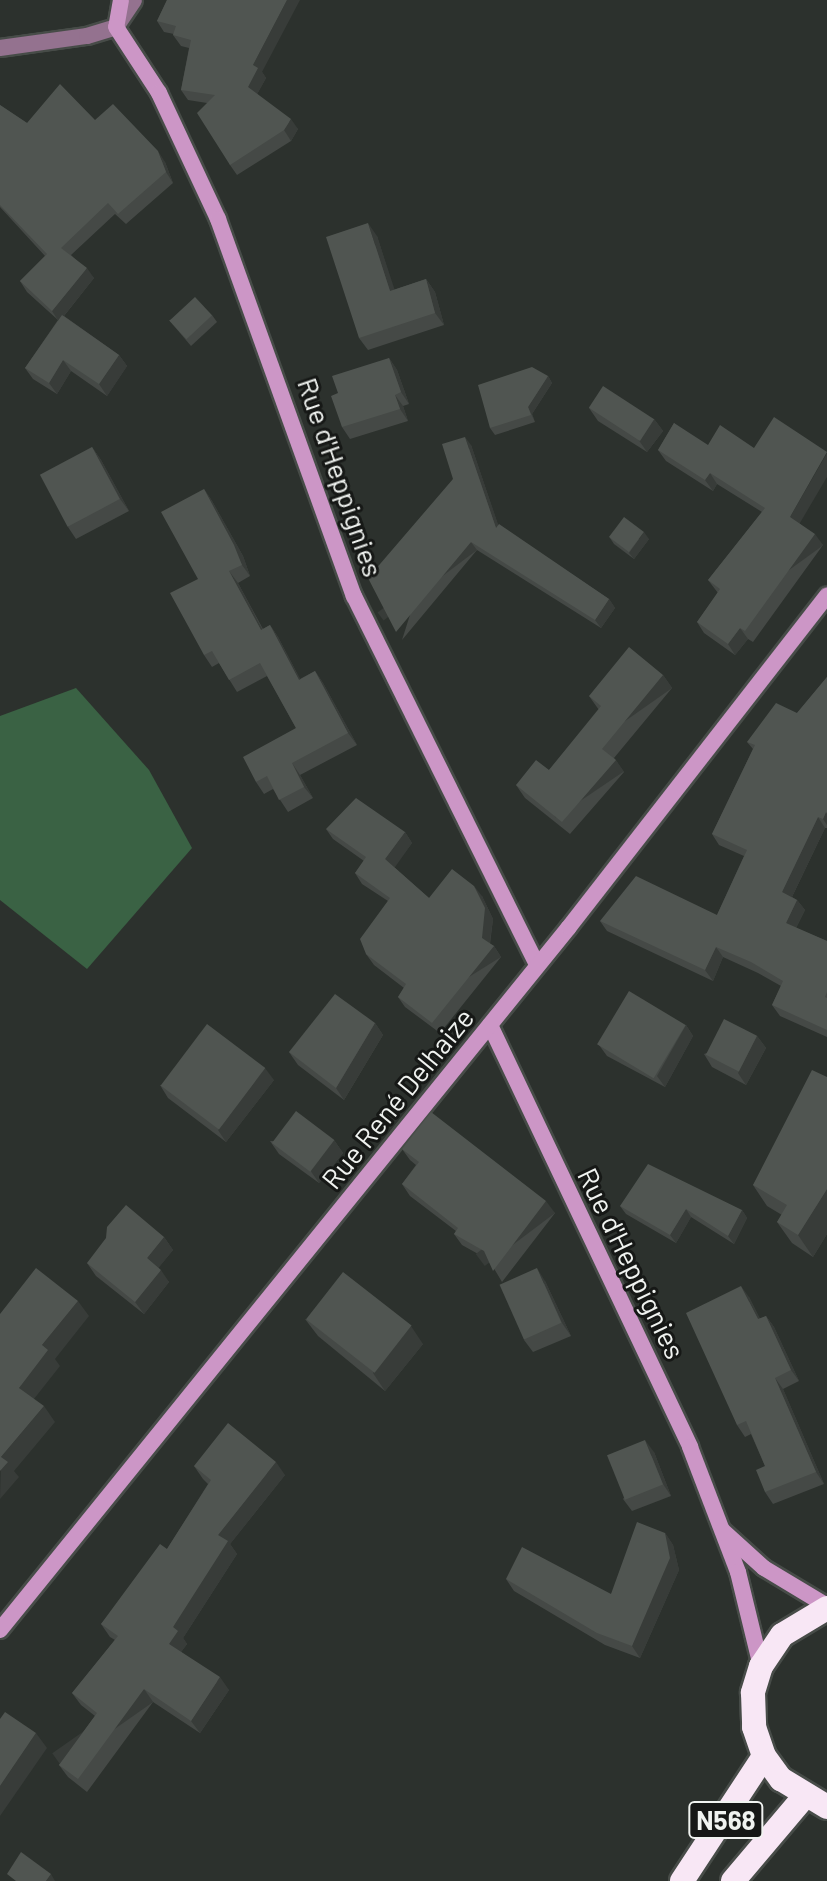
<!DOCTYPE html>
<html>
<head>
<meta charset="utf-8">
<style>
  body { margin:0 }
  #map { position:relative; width:827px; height:1881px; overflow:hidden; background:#2c312d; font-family:Barlow,sans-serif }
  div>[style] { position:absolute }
  .green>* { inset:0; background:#3a6244 }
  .roads { filter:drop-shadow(2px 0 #474c48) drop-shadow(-2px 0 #474c48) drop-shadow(0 2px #474c48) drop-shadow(0 -2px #474c48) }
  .street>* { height:16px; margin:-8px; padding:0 8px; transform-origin:8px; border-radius:8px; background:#94728f }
  .secondary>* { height:16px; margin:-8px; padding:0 8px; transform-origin:8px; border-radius:8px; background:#cc96c6 }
  .highway>* { height:24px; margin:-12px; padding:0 12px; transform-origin:12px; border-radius:12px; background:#f8e7f5 }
  .wall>* { inset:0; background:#454946 }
  .shaded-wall>* { inset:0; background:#383c39; transform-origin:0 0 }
  .building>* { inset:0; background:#505551; transform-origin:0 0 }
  span { translate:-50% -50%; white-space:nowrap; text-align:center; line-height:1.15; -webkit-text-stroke:6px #161816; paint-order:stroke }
  .shield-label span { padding:2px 6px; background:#161816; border:2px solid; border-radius:6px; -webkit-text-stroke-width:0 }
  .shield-label { font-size:26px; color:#f0f3f0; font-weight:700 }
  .street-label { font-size:28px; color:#f0f3f0 }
</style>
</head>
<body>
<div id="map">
  <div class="green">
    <i style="clip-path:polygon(76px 688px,149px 770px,192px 848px,87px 969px,0 900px,0 716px)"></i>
  </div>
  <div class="roads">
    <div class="street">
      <i style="left:0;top:48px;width:88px;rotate:-7.9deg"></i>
      <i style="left:87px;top:36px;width:30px;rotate:-17deg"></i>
      <i style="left:116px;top:27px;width:32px;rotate:-56deg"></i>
    </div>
    <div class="secondary">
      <i style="left:121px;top:0;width:27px;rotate:100deg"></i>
      <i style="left:116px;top:27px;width:79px;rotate:56.9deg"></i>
      <i style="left:159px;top:93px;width:139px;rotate:64.9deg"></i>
      <i style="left:218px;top:219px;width:401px;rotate:70.2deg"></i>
      <i style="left:354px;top:596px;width:412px;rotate:63.6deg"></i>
      <i style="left:490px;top:1025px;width:467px;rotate:64.6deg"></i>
      <i style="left:690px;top:1447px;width:134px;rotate:69deg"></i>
      <i style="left:738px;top:1572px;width:97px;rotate:76.3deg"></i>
      <i style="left:723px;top:1531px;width:55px;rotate:42.1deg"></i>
      <i style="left:764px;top:1568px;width:74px;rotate:31.1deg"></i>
      <i style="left:0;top:1630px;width:904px;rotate:-51.01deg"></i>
      <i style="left:569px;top:927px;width:420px;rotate:-52.1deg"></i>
    </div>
    <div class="highway">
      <i style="left:827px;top:1608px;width:52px;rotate:149deg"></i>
      <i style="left:782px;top:1635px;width:37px;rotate:124deg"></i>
      <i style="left:761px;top:1666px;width:28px;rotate:107deg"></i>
      <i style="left:753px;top:1693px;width:34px;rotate:88deg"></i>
      <i style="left:754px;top:1727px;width:31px;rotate:71deg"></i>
      <i style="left:764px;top:1756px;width:29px;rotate:54deg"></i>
      <i style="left:781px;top:1779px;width:54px;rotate:31.3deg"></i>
      <i style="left:682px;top:1881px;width:149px;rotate:-56.7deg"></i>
      <i style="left:733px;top:1881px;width:110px;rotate:-49.8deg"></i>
    </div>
  </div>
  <div class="wall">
    <i style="clip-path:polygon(167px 0,262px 72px,266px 78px,257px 94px,298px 129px,291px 141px,237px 175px,230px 165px,207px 103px,188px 100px,181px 90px,189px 48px,181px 46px,173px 35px,174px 34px,164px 32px,157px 21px)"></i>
    <i style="clip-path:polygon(0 105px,27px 123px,95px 120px,165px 162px,173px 183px,126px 224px,115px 214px,71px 255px,94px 278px,64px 316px,119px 355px,127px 366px,107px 396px,71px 371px,57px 394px,33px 379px,25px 368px,58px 320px,27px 292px,20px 281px,45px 256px,0 207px)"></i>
    <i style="clip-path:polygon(377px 236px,394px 290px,426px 279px,435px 292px,444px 325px,368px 350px,359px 338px)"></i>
    <i style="clip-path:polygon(212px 315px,217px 322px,191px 346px,169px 320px)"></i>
    <i style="clip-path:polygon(389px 358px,397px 370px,409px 404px,403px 406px,408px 421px,350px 439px,342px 427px,338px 393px)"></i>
    <i style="clip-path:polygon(548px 376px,552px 383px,532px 414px,535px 422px,495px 435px,490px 428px)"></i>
    <i style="clip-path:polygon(589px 408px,654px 419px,663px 431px,647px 452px,598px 421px)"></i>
    <i style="clip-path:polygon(674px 423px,800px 524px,823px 545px,753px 642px,748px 639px,735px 655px,704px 633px,697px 622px,718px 593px,708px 580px,762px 512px,717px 484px,713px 491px,666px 461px,658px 450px)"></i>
    <i style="clip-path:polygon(471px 445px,498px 525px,609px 599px,615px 608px,601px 628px,477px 550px,402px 640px,453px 479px)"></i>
    <i style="clip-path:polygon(92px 447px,101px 460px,129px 511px,76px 539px,68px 527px)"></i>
    <i style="clip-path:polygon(204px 489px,212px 501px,243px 556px,250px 576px,238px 583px,263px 629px,270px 625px,278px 637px,300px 679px,315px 671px,323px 683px,357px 745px,300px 775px,313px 798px,288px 812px,273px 789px,264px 794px,256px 782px,296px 728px,267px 676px,237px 692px,219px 663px,212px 667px,204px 655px,198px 579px)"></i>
    <i style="clip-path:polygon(610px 538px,649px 539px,634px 559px,614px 544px)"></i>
    <i style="clip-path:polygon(663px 675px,672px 688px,614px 758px,624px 772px,570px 834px,525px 798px,516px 785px,549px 770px,599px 710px,589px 696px)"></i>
    <i style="clip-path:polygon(827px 677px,827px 828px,825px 828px,792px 897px,797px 900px,805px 910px,796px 928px,827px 941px,827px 1037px,780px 1016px,772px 1005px,781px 986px,758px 973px,723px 957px,713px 981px,607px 931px,600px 921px,717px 915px,744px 856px,719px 845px,712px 834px,753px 749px,747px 742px,797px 713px)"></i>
    <i style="clip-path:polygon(326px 829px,405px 832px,412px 843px,394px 867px,429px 898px,482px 896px,493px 919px,490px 944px,494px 946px,501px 957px,440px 1033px,405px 1007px,398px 997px,404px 988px,374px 965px,366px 954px,388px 901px,362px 884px,355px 873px,364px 861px,333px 839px)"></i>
    <i style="clip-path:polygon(375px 1023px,383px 1035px,344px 1100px,298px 1065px,289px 1052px)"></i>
    <i style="clip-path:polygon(686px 1025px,693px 1036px,665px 1087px,607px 1056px,599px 1045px)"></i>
    <i style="clip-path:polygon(757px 1036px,766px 1048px,746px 1085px,712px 1067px,704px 1054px)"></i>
    <i style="clip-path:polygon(827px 1077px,827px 1234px,813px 1257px,792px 1243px,777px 1222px,782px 1215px,767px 1206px,753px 1185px)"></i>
    <i style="clip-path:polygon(274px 1080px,226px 1142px,168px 1098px,160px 1085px)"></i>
    <i style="clip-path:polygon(334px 1140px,343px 1153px,319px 1183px,279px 1154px,270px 1141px)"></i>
    <i style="clip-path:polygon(402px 1149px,555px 1213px,502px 1282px,489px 1260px,462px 1245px,454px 1234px,456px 1231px,410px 1196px,402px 1184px,416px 1165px,410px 1160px)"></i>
    <i style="clip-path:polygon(620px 1206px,742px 1210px,747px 1218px,734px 1244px,691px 1217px,676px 1243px,626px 1214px)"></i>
    <i style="clip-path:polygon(164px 1237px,173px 1250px,158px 1268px,169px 1282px,144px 1314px,96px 1276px,87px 1263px)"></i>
    <i style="clip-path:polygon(545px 1281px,571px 1336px,533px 1352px,524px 1340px)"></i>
    <i style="clip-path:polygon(749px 1297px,760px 1319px,766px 1316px,774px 1327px,799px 1381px,783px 1389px,824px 1484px,773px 1504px,765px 1492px,765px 1466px,751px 1434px,745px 1437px,737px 1425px)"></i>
    <i style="clip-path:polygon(305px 1319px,423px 1344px,385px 1391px,318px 1336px)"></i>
    <i style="clip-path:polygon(654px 1452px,671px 1496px,632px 1511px,623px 1499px)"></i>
    <i style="clip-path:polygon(194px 1466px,285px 1475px,230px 1544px,237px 1554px,183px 1638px,187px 1644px,181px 1652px,229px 1690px,200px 1733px,153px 1702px,87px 1792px,68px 1777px,59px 1765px,95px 1716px,81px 1705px,72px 1693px,115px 1640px,110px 1637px,101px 1624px,167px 1549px,208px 1484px,203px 1479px)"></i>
    <i style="clip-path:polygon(665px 1533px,673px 1545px,679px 1570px,640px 1658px,605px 1645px,514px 1591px,506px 1579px,611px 1594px)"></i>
  </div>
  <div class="shaded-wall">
    <i style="clip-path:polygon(287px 0,300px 0,262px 72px,266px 78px,255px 98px,248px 87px,253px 65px)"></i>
    <i style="clip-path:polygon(291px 119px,298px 129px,291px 141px,284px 130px)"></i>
    <i style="clip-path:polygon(158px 151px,165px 162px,173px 183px,166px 172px)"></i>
    <i style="clip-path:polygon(368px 223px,377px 236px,399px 303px,390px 291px)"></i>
    <i style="clip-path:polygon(87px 268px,94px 278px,59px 322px,52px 311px)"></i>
    <i style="clip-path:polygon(426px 279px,435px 292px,444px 325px,435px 313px)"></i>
    <i style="clip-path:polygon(119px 355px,127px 366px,107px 396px,99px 384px)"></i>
    <i style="clip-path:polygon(389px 358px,397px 370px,409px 404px,401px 392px)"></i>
    <i style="clip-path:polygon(63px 360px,71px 371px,57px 394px,49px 383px)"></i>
    <i style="clip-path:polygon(548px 376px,552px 383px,532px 414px,535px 422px,528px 407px)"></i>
    <i style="clip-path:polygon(395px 395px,403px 406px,408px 421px,400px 409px)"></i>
    <i style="clip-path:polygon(654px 419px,663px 431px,647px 452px,638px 439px)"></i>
    <i style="clip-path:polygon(465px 437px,471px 445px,502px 536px,496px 528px)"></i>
    <i style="clip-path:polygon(92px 447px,101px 460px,129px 511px,120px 499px)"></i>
    <i style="clip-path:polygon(827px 453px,827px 477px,797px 528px,790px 517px)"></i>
    <i style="clip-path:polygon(710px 473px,717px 484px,713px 491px,705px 480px)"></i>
    <i style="clip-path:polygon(204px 489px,212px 501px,243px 556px,250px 576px,242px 565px)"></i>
    <i style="clip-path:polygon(644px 532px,649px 539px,634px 559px,629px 553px)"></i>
    <i style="left:815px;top:534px;width:14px;height:120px;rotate:54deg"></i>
    <i style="left:471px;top:542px;width:10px;height:117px;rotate:53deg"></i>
    <i style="clip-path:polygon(229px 571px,238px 583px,269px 642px,261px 630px)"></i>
    <i style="clip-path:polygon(609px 599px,615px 608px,601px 628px,595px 620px)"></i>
    <i style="clip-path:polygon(270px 625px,278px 637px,307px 692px,299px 680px)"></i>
    <i style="clip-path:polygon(740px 628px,748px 639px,735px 655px,728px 644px)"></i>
    <i style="clip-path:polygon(315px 671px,323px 683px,357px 745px,348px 733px)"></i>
    <i style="left:663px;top:675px;width:16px;height:96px;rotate:55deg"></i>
    <i style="left:616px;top:760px;width:14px;height:82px;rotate:56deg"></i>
    <i style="clip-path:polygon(292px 763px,300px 775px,313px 798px,304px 787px)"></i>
    <i style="clip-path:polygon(826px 812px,827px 814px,827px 825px,823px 819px)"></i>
    <i style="clip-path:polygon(818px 817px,825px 828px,789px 903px,782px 892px)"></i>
    <i style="clip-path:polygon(405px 832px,412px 843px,393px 870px,385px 859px)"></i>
    <i style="clip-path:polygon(474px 886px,482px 896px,493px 919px,489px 948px,482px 938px)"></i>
    <i style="clip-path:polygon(797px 900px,805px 910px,793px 934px,786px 923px)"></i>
    <i style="left:494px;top:946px;width:13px;height:99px;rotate:58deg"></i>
    <i style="clip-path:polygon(716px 947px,723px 957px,713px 981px,705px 970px)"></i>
    <i style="clip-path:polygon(375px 1023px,383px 1035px,344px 1100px,336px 1088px)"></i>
    <i style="clip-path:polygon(686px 1025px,693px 1036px,665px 1087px,657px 1076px)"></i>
    <i style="clip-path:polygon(757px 1036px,766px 1048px,746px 1085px,738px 1073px)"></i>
    <i style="clip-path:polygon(265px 1068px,274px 1080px,226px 1142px,218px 1130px)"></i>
    <i style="clip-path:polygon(334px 1140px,343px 1153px,319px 1183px,310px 1170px)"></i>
    <i style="clip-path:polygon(827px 1189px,827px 1234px,813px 1257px,798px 1235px)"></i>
    <i style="left:546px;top:1201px;width:15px;height:88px;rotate:53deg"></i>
    <i style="clip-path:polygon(686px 1209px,691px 1217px,676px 1243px,670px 1235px)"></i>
    <i style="clip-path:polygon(742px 1210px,747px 1218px,734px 1244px,728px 1236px)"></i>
    <i style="clip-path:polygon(164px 1237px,173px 1250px,156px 1271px,147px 1258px)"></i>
    <i style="clip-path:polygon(537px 1268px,545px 1281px,571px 1336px,562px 1323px)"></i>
    <i style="clip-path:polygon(161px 1270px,169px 1282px,144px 1314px,135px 1302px)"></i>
    <i style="clip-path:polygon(741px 1286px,749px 1297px,766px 1331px,758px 1319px)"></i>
    <i style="clip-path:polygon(78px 1301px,89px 1316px,55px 1359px,60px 1366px,30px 1404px,19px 1388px,42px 1345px)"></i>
    <i style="clip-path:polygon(766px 1316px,774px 1327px,799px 1381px,791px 1370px)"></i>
    <i style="clip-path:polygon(411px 1326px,423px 1344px,385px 1391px,373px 1373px)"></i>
    <i style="clip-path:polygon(775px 1378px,783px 1389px,824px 1484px,816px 1472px)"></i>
    <i style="clip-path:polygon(44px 1406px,55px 1422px,14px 1471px,19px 1477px,0 1499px,1px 1457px)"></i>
    <i style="clip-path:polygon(645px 1440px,654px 1452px,671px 1496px,663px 1484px)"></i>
    <i style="clip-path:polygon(276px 1462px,285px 1475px,230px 1544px,237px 1554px,183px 1638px,187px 1644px,178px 1656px,169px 1644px,173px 1627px,218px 1535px)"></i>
    <i style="clip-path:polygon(665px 1533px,673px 1545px,679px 1570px,640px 1658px,632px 1646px)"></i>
    <i style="clip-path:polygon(220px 1677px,229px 1690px,200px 1733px,191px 1721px)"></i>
    <i style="left:144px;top:1689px;width:16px;height:112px;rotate:55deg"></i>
    <i style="clip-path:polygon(36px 1733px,47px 1748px,0 1816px,0 1786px)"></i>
    <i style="clip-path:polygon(51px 1874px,55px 1881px,46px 1881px)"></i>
  </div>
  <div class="building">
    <i style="clip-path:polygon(167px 0,287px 0,253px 65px,258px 68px,248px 87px,291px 119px,284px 130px,230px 165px,197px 113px,215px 95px,181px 90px,191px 40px,173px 35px,176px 26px,157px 21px)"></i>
    <i style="clip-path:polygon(60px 84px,95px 120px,113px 104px,158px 151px,166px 172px,118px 214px,108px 203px,61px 248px,87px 268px,52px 311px,20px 281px,47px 254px,0 205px,0 105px,27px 123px)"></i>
    <i style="clip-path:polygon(368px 223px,390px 291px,426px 279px,435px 313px,359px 338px,326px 237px)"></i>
    <i style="left:195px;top:297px;width:25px;height:35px;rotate:47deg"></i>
    <i style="clip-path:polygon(62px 315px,119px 355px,99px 384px,63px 360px,49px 383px,25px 368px)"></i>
    <i style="clip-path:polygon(389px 358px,401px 392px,395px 395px,400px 409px,342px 427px,331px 396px,338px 393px,332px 376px)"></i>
    <i style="clip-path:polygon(532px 367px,548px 376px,528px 407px,531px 415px,490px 428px,478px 385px)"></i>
    <i style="left:603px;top:386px;width:61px;height:26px;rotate:33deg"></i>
    <i style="clip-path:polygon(774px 417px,827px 452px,790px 517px,815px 534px,745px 631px,740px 628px,728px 644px,697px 622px,720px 589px,708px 580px,765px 508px,710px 473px,705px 480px,658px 450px,674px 423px,708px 445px,720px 425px,754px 448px)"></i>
    <i style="clip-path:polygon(465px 437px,496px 528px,499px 524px,609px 599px,595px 620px,471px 542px,396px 632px,368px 578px,453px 479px,442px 444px)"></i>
    <i style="left:92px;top:447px;width:59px;height:59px;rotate:62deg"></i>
    <i style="clip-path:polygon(204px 489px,234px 545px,242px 565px,229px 571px,261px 630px,270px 625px,299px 680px,315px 671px,348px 733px,292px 763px,304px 787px,279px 800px,267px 776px,256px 782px,243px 757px,296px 728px,260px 663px,229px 680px,212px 651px,204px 655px,170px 593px,198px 579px,161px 512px)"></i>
    <i style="left:624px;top:517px;width:25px;height:25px;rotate:37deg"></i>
    <i style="clip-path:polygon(629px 647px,663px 675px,602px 749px,616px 760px,562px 822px,516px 785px,536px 760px,549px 770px,601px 706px,589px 696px)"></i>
    <i style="clip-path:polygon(827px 677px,827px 813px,826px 812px,823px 819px,818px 817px,782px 892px,797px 900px,786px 923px,827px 941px,827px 992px,825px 997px,827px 998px,827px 1030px,772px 1005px,783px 981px,751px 962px,716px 947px,705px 970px,600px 921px,636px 876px,717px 915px,747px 850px,712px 834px,755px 745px,747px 742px,776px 703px,797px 713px)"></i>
    <i style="clip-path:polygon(356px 798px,405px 832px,385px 859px,429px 898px,452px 869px,474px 886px,485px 908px,482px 938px,494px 946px,432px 1023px,398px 997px,406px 984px,366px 954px,360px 939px,390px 898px,355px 873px,366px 857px,326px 829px)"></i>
    <i style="left:629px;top:991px;width:66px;height:62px;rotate:31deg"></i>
    <i style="clip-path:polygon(335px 994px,375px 1023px,336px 1088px,289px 1052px)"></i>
    <i style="left:724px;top:1019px;width:37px;height:40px;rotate:27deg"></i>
    <i style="left:207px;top:1024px;width:73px;height:77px;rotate:37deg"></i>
    <i style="clip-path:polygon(812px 1070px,827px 1077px,827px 1189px,798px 1235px,777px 1222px,787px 1205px,753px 1185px)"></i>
    <i style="left:296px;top:1111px;width:48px;height:40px;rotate:37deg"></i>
    <i style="clip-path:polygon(431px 1112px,546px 1201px,493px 1271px,484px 1251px,454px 1234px,458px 1228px,402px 1184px,419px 1162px,402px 1149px)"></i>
    <i style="clip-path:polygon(648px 1164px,742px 1210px,728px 1236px,686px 1209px,670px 1235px,620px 1206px)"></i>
    <i style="clip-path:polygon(126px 1205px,164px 1237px,147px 1258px,161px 1270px,135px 1302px,87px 1263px,106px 1238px,107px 1227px)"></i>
    <i style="clip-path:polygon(36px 1268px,78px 1301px,42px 1345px,48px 1350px,19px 1388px,44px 1406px,1px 1457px,8px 1462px,0 1471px,0 1314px)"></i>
    <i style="left:537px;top:1268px;width:60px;height:41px;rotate:66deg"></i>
    <i style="left:343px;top:1272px;width:87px;height:60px;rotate:38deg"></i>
    <i style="clip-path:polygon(741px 1286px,758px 1319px,766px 1316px,791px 1370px,775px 1378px,816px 1472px,765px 1492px,756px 1470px,765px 1466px,746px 1421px,737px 1425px,686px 1313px)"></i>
    <i style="clip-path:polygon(228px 1423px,276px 1462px,218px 1535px,228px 1541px,173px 1627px,178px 1631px,169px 1644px,220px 1677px,191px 1721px,144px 1689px,78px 1779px,59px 1765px,97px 1713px,72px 1693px,118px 1636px,101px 1624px,160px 1544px,167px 1549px,211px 1480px,194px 1466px)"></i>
    <i style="left:645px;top:1440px;width:48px;height:41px;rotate:68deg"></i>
    <i style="clip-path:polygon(637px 1522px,665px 1533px,670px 1558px,632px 1646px,597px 1633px,506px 1579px,522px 1547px,611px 1594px)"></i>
    <i style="clip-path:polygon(5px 1712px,36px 1733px,0 1786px,0 1719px)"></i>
    <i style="clip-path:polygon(21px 1852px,51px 1874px,46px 1881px,16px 1881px,7px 1874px)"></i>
  </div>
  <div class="shield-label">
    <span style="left:726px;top:1820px">N568</span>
  </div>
  <div class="street-label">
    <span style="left:341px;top:477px;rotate:71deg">Rue d'Heppignies</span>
    <span style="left:397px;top:1098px;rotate:-51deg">Rue René Delhaize</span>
    <span style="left:632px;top:1263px;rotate:64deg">Rue d'Heppignies</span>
  </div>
</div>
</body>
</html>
